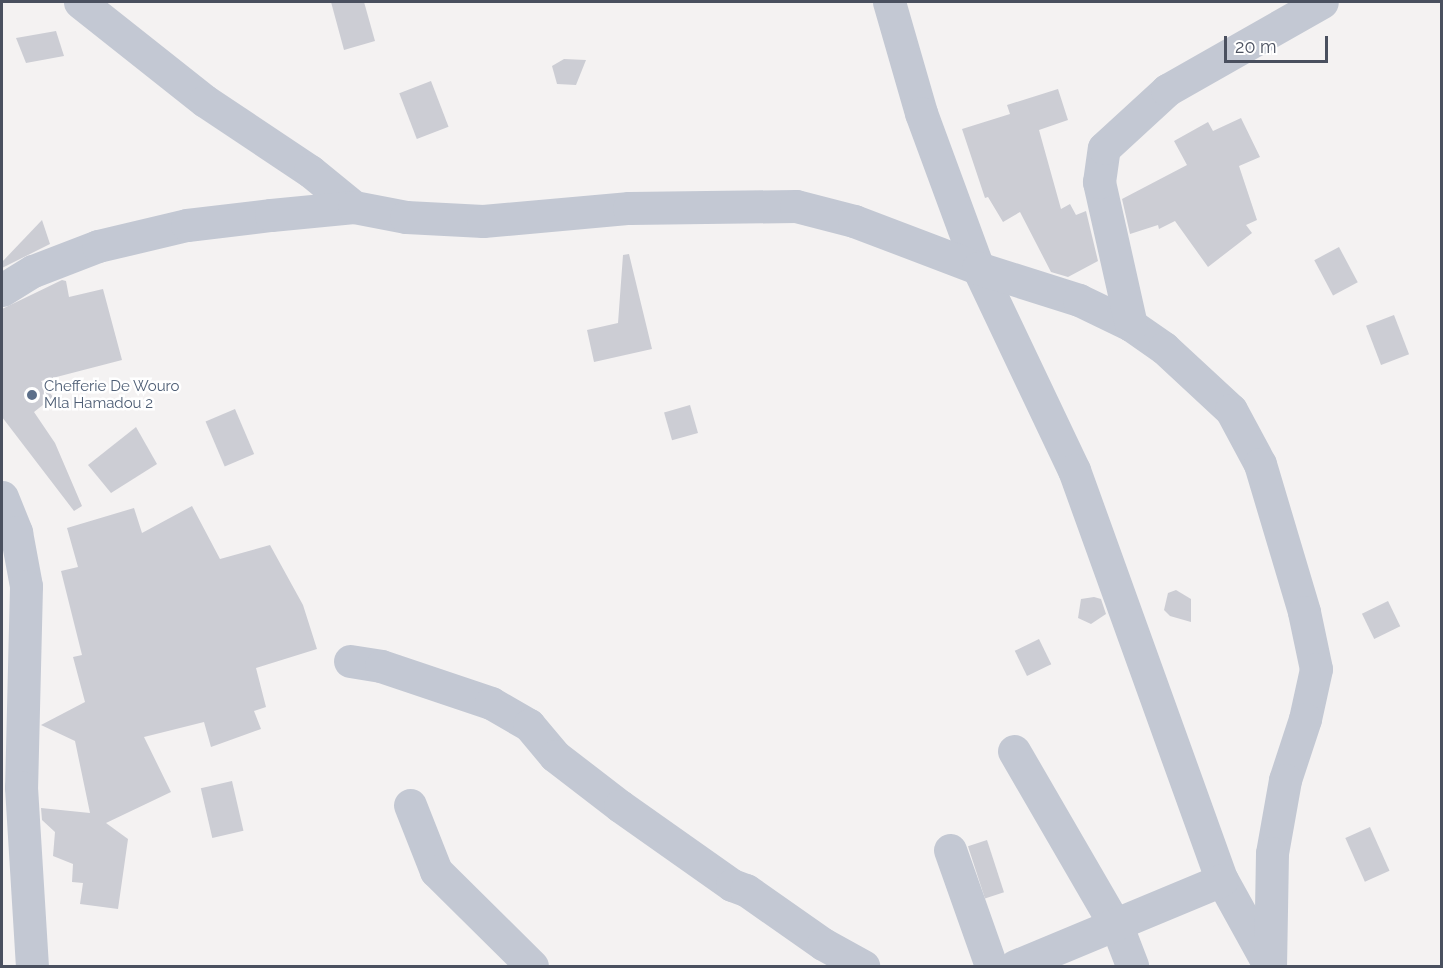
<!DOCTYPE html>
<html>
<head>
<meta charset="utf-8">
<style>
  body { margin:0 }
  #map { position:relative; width:1443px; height:968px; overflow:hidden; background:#f4f2f2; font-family:Raleway,sans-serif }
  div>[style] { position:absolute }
  .building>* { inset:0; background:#cccdd4; transform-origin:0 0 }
  .minor>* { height:33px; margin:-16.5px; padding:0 16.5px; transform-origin:16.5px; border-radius:16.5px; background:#c3c8d3 }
  .dots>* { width:16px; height:16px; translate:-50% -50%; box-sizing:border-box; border:3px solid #fff; border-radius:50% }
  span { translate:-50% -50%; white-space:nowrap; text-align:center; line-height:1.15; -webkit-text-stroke:5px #fff; paint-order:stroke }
  .service-label { font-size:15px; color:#4e5e75 }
  .left { translate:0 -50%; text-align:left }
  .frame { position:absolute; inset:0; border:3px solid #4a505f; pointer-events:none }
  .scale { position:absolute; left:1224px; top:36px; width:104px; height:27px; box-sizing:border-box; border:3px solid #4a505f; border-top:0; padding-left:8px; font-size:18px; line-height:21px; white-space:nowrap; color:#4a505f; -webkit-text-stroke:4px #fff; paint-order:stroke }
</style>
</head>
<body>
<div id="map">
  <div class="building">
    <i style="clip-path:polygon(331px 2px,364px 2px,375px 41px,344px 50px)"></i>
    <i style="clip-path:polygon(56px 31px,64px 56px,26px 63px,16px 38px)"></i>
    <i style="clip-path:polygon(564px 59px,586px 60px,576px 85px,557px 84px,552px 66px)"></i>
    <i style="left:431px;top:81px;width:49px;height:34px;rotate:69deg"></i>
    <i style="clip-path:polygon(1058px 89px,1068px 120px,1039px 130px,1061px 209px,1070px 204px,1076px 215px,1086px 211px,1098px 261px,1068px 277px,1051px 272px,1020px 212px,1003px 222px,988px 197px,985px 198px,962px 129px,1010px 114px,1007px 105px)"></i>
    <i style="clip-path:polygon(1241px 118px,1260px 157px,1239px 166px,1257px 220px,1246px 225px,1252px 233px,1208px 267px,1175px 221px,1159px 229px,1158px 225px,1130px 234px,1122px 199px,1187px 165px,1174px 141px,1208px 122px,1213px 131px)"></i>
    <i style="clip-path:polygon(42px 220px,50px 244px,2px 268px,2px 262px)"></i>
    <i style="left:1339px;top:247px;width:40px;height:28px;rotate:62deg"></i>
    <i style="clip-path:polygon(629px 254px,652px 349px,594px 362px,587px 330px,618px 323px,623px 255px)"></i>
    <i style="clip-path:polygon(62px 280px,66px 281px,69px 297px,103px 289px,122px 360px,41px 381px,53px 397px,34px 412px,55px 443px,82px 506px,74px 511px,2px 417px,2px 309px)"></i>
    <i style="left:1394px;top:315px;width:42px;height:30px;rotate:69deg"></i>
    <i style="left:690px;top:405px;width:29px;height:27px;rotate:74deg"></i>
    <i style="left:235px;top:409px;width:49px;height:32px;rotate:67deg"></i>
    <i style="clip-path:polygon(136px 427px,157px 464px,111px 493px,88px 465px)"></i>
    <i style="clip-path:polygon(192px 506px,220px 559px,270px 545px,303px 605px,317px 649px,256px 668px,266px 707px,254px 711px,261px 729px,211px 747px,204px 722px,144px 737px,171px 792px,106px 823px,128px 839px,118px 909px,80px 904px,83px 883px,72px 882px,73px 864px,53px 856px,55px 832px,42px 820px,41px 808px,90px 813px,75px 741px,41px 725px,85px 702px,73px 657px,82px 655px,61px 571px,78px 567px,67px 528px,134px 508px,142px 533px)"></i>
    <i style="clip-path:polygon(1176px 590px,1191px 599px,1191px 622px,1170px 616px,1164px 610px,1168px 593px)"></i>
    <i style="clip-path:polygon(1094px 597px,1101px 599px,1106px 614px,1091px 624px,1078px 618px,1081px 599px)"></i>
    <i style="left:1388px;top:601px;width:28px;height:29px;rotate:64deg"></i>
    <i style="left:1039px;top:639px;width:28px;height:27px;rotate:64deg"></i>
    <i style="left:232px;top:781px;width:51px;height:32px;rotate:77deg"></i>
    <i style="left:1370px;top:827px;width:48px;height:27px;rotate:66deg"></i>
    <i style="left:987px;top:840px;width:55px;height:20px;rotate:72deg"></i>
  </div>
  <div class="minor">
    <i style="left:80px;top:2px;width:159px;rotate:38.4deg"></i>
    <i style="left:205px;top:101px;width:126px;rotate:33.7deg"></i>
    <i style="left:310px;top:171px;width:57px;rotate:39.3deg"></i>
    <i style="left:889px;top:2px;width:116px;rotate:73.9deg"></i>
    <i style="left:921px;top:113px;width:165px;rotate:69.8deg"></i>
    <i style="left:978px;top:268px;width:224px;rotate:64.6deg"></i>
    <i style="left:1074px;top:470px;width:436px;rotate:70.2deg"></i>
    <i style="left:1222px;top:880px;width:97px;rotate:61.1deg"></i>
    <i style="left:2px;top:290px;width:36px;rotate:-32deg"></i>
    <i style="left:33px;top:271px;width:70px;rotate:-21deg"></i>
    <i style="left:98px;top:246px;width:91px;rotate:-13.3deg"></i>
    <i style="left:187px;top:225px;width:85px;rotate:-6.8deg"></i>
    <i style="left:271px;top:215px;width:83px;rotate:-5.5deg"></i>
    <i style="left:354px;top:207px;width:53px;rotate:10.9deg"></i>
    <i style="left:406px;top:217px;width:77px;rotate:3deg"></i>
    <i style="left:483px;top:221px;width:147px;rotate:-5.1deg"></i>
    <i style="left:629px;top:208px;width:167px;rotate:-0.7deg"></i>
    <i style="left:796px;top:206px;width:60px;rotate:14.5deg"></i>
    <i style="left:854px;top:221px;width:133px;rotate:20.8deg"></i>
    <i style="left:978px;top:268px;width:106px;rotate:17.6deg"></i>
    <i style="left:1079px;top:300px;width:58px;rotate:25.7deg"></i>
    <i style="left:1131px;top:325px;width:40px;rotate:34.9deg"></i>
    <i style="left:1164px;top:348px;width:91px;rotate:42.8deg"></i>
    <i style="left:1231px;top:410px;width:61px;rotate:61.8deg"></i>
    <i style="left:1260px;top:464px;width:154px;rotate:73.4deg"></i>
    <i style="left:1304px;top:612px;width:58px;rotate:78.1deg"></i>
    <i style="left:1316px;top:669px;width:51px;rotate:102.4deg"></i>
    <i style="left:1305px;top:719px;width:64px;rotate:108.2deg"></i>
    <i style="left:1285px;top:780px;width:74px;rotate:100.1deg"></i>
    <i style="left:1272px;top:853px;width:113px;rotate:91deg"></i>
    <i style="left:1131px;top:325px;width:147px;rotate:-102.6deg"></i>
    <i style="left:1099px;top:182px;width:34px;rotate:-82deg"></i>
    <i style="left:1104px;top:148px;width:86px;rotate:-42.6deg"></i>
    <i style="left:1167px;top:90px;width:178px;rotate:-29.6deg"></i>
    <i style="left:2px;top:497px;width:38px;rotate:68deg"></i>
    <i style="left:16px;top:532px;width:55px;rotate:79.5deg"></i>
    <i style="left:26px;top:586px;width:201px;rotate:91.4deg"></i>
    <i style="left:21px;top:787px;width:179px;rotate:86.5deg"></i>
    <i style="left:350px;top:661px;width:31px;rotate:9deg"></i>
    <i style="left:381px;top:666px;width:116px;rotate:18.6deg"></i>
    <i style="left:491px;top:703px;width:44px;rotate:30.1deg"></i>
    <i style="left:529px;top:725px;width:40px;rotate:50deg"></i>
    <i style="left:555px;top:756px;width:82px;rotate:37.6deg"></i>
    <i style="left:620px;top:806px;width:137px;rotate:35.2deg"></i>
    <i style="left:732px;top:885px;width:15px;rotate:20deg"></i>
    <i style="left:746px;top:890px;width:94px;rotate:35deg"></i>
    <i style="left:823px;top:944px;width:46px;rotate:28.8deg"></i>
    <i style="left:1014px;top:751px;width:211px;rotate:59.9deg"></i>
    <i style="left:1120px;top:934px;width:34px;rotate:69deg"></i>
    <i style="left:410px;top:805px;width:71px;rotate:68.5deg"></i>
    <i style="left:436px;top:871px;width:135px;rotate:44.7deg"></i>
    <i style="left:950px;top:850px;width:123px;rotate:70.5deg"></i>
    <i style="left:1015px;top:966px;width:224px;rotate:-22.6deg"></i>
  </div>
  <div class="dots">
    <i style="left:32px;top:395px;background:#5c6f8a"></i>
  </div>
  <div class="service-label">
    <span class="left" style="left:44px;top:395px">Chefferie De Wouro<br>Mla Hamadou 2</span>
  </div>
  <div class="frame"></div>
  <div class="scale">20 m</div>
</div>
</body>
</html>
